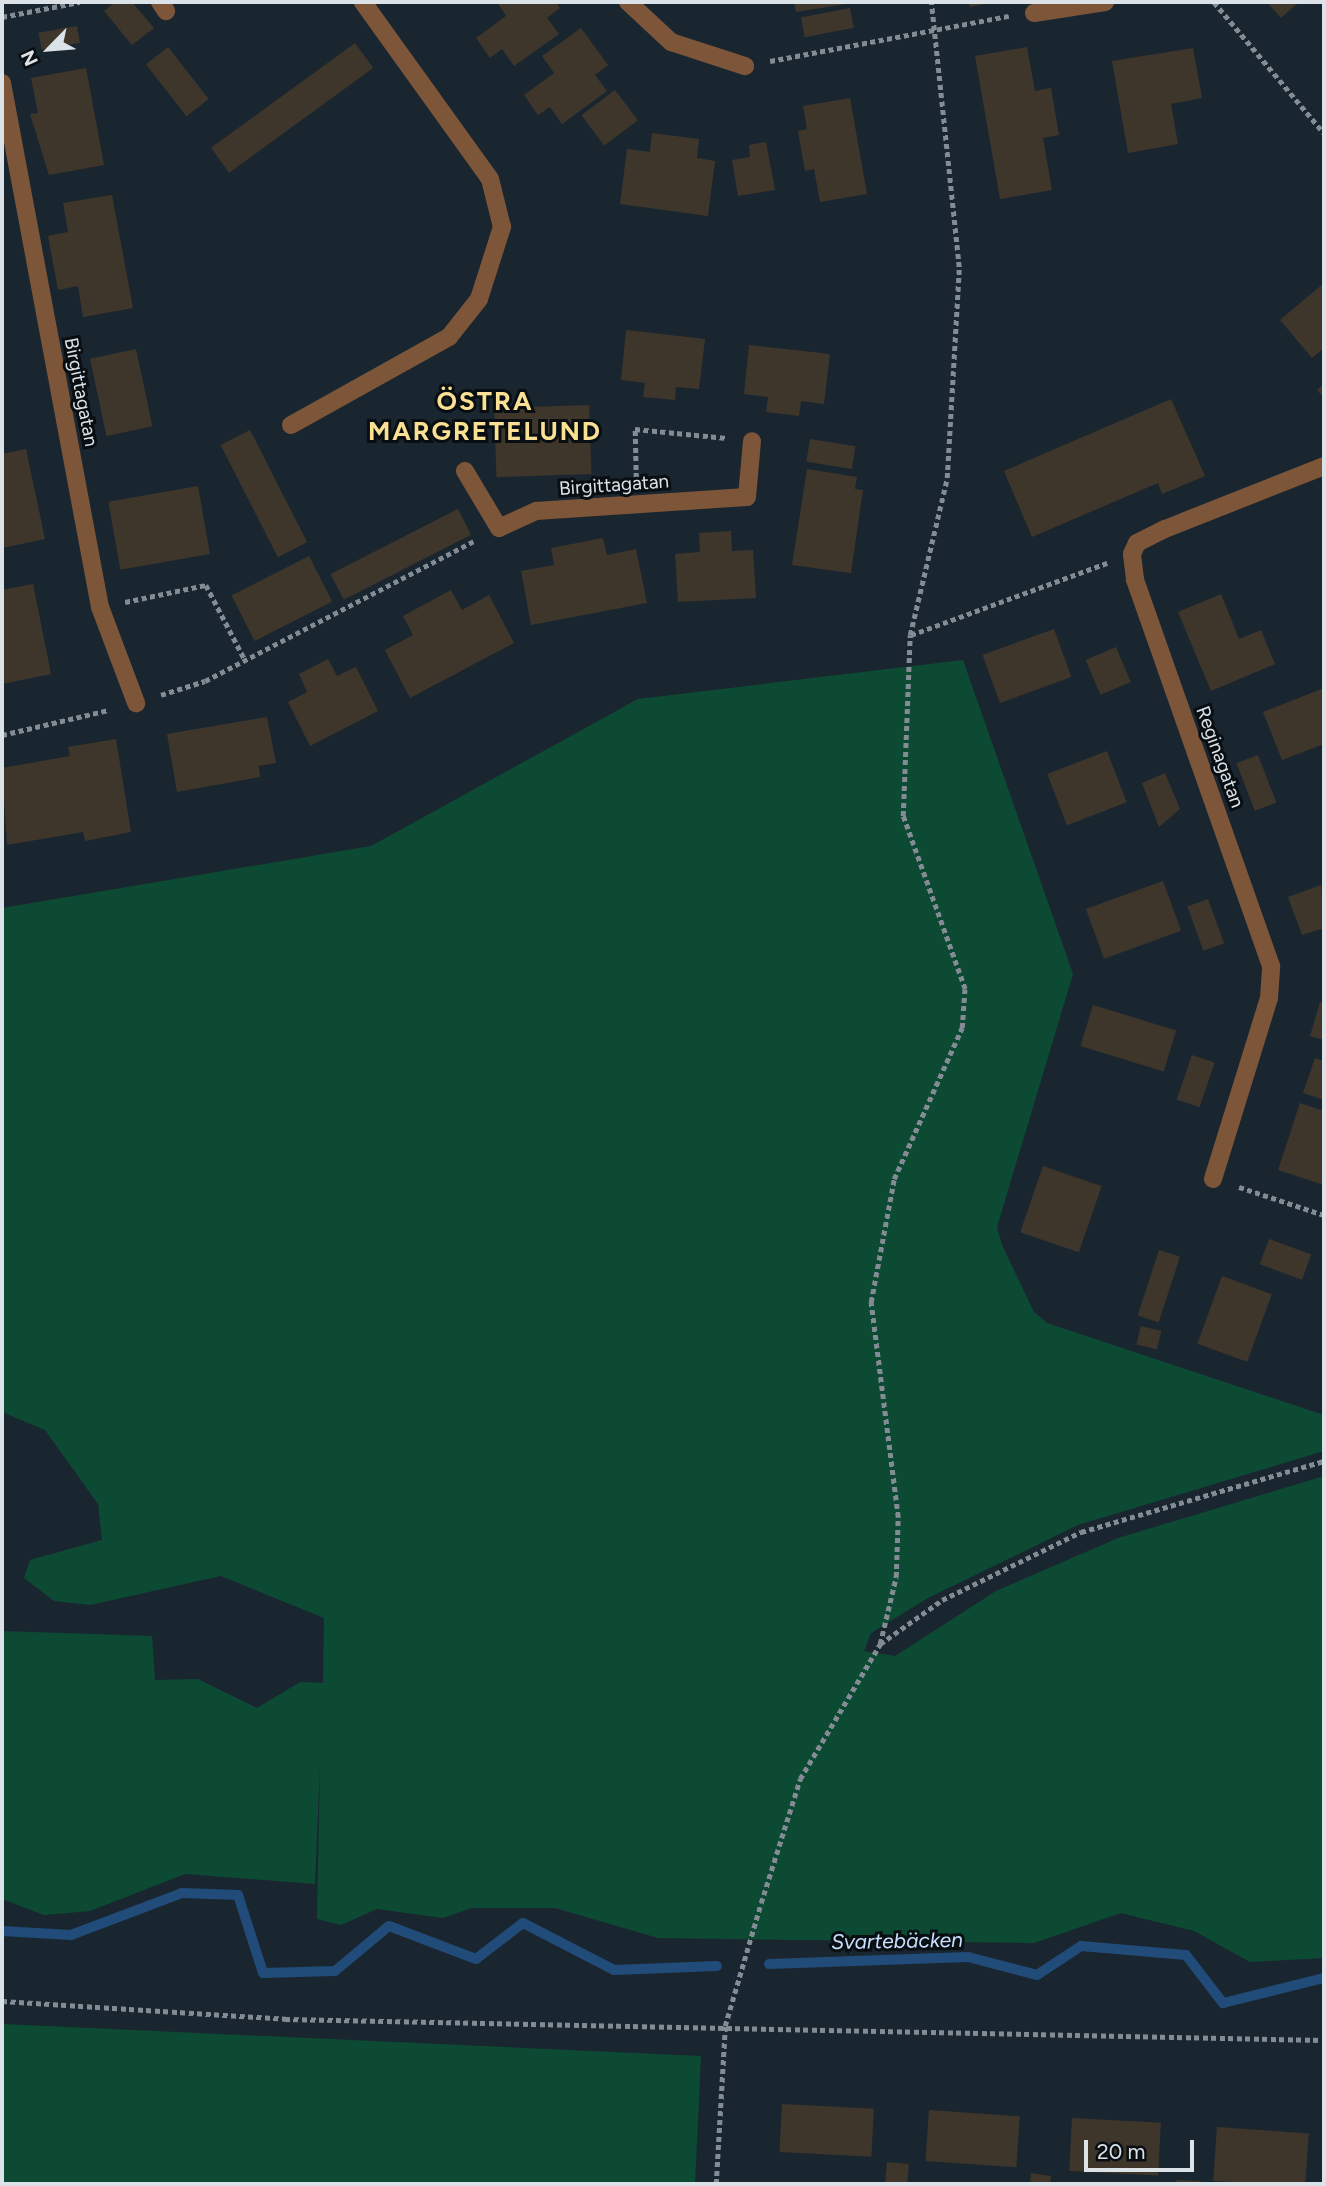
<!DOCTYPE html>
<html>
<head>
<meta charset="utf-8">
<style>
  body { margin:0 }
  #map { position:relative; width:1326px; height:2186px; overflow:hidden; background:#1a262f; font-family:Figtree,sans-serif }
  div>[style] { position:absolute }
  .green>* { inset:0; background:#0c4a34 }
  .stream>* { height:10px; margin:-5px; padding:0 5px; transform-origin:5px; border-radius:5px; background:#214b79 }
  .building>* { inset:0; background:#3f362b; transform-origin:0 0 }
  .path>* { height:4.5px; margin-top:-2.25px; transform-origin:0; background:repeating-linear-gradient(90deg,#838c94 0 5px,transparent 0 8.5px) }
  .minor>* { height:18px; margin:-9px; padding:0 9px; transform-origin:9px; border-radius:9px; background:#7d5639 }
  span { translate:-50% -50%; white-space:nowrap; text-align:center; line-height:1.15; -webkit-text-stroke:6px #090e12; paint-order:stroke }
  .street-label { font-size:19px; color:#dbe2e8 }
  .water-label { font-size:21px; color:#c8e0fd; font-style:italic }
  .district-label { font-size:26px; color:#f9e093; font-weight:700; letter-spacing:2px }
  .frame { position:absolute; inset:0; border:4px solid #dbe2e8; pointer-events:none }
  .north { position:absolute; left:14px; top:14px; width:70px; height:70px; -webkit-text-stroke:5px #090e12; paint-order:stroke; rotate:245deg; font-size:19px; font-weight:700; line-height:28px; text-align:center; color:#dbe2e8 }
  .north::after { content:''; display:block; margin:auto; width:24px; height:32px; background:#dbe2e8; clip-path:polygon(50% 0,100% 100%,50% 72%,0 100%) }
  .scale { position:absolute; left:1084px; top:2140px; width:110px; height:32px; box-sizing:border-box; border:4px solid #dbe2e8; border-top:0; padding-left:9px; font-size:21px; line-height:24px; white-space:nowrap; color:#dbe2e8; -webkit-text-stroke:5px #090e12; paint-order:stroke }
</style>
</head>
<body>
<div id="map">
  <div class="green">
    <i style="clip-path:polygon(963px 660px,1073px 974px,997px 1227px,1002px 1245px,1034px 1312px,1047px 1323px,1324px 1415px,1324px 1451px,1078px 1525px,928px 1598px,871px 1633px,864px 1651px,895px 1656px,996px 1591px,1118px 1538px,1324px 1476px,1324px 1958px,1250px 1962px,1194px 1931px,1121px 1913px,1034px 1943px,658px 1938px,555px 1908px,471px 1908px,443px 1918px,377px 1909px,341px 1925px,317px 1919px,320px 1764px,315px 1884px,185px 1874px,90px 1911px,44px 1915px,2px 1899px,2px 1631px,152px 1636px,155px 1680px,198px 1679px,257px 1708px,300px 1682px,323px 1683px,324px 1618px,221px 1576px,90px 1605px,54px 1601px,24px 1578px,30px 1560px,102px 1540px,98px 1504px,45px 1430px,2px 1412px,2px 908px,371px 846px,638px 699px)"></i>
    <i style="clip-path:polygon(2px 2024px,701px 2056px,695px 2184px,2px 2184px)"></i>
  </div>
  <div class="stream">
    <i style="left:2px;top:1931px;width:69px;rotate:3.3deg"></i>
    <i style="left:71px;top:1935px;width:119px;rotate:-20.7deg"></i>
    <i style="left:182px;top:1893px;width:56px;rotate:2deg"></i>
    <i style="left:238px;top:1895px;width:82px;rotate:72.2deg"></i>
    <i style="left:263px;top:1973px;width:72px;rotate:-1.6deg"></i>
    <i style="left:335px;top:1971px;width:70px;rotate:-39.8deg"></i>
    <i style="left:389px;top:1926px;width:93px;rotate:20.8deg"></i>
    <i style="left:476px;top:1959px;width:59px;rotate:-37.5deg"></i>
    <i style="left:523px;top:1923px;width:102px;rotate:27.3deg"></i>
    <i style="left:614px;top:1970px;width:103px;rotate:-2.2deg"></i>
    <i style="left:769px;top:1964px;width:199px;rotate:-2deg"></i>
    <i style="left:968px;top:1957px;width:71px;rotate:14.6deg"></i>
    <i style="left:1037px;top:1975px;width:53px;rotate:-33.4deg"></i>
    <i style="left:1081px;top:1946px;width:105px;rotate:4.9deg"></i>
    <i style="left:1186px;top:1955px;width:61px;rotate:52.4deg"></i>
    <i style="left:1223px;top:2003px;width:104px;rotate:-13.9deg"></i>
  </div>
  <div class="building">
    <i style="clip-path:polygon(115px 2px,132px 2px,154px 28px,132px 45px,104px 11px)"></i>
    <i style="clip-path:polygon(497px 2px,556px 2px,560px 8px,547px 18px,559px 34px,514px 66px,502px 49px,490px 58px,476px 38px,506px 16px)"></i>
    <i style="clip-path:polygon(794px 2px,852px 2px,852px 3px,796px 12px)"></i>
    <i style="clip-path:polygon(969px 2px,989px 2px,989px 3px,970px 7px)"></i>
    <i style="clip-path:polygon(1267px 2px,1299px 2px,1281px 18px)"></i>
    <i style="left:850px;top:8px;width:20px;height:50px;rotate:79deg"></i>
    <i style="left:77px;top:26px;width:17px;height:39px;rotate:80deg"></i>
    <i style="clip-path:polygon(581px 28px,608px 65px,595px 75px,607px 91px,562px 124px,550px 107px,538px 115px,524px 95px,554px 73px,542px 56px)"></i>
    <i style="left:355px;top:43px;width:31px;height:178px;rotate:54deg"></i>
    <i style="left:168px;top:47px;width:66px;height:28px;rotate:52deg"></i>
    <i style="clip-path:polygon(1027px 47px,1035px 91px,1051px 88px,1059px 135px,1043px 138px,1052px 190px,1000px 199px,975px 56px)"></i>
    <i style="clip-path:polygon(1193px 48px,1202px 98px,1171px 104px,1178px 144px,1128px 153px,1112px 61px)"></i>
    <i style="clip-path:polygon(86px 68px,104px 165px,49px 175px,30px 114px,38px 113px,31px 78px)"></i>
    <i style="left:615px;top:90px;width:38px;height:42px;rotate:53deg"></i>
    <i style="clip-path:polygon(850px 98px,867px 194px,820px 202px,814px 169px,805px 171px,798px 131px,807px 129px,803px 106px)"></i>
    <i style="clip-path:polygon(652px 133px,699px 139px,697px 158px,715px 161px,708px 216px,620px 204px,627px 149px,650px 152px)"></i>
    <i style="clip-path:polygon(766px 142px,775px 190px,738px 196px,732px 160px,750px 157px,749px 145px)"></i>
    <i style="clip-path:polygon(112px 195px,133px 308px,83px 317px,78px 286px,58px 290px,48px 236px,68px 232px,63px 203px)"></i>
    <i style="clip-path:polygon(1324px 283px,1324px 348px,1312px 358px,1280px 320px)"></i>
    <i style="clip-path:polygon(626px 330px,705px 339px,699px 389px,676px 387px,675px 400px,643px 397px,645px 383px,621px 380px)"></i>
    <i style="clip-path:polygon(749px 345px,830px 354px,824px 404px,801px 401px,799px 416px,766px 412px,768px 397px,744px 394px)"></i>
    <i style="left:136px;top:349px;width:79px;height:47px;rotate:78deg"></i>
    <i style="clip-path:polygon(1324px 384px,1324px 398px,1317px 390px)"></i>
    <i style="clip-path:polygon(1171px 399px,1205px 476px,1162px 494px,1158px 483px,1032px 537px,1004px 471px)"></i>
    <i style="left:589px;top:405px;width:69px;height:95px;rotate:88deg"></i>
    <i style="left:250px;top:430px;width:126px;height:33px;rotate:63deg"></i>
    <i style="left:810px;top:439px;width:46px;height:23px;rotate:9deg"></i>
    <i style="clip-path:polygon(26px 449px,45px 539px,2px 548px,2px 454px)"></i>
    <i style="clip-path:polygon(807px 469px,857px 477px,855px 489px,863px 490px,851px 573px,792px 565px)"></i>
    <i style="left:198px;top:486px;width:69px;height:91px;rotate:80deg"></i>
    <i style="left:458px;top:509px;width:29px;height:143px;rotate:63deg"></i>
    <i style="clip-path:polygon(731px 531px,732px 551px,753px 550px,756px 598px,678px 602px,675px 554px,700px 552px,699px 533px)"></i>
    <i style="clip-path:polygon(603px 538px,607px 555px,636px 549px,647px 603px,531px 625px,521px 571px,554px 565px,551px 548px)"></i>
    <i style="left:309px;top:556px;width:51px;height:87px;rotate:63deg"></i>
    <i style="clip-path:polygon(33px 584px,51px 674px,2px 684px,2px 590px)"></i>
    <i style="clip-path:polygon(451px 590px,462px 610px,489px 595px,514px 643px,410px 698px,385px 650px,413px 635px,403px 616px)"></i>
    <i style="clip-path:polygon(1221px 594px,1239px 639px,1261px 630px,1275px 664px,1211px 691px,1178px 612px)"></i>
    <i style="left:1054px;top:629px;width:51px;height:76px;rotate:70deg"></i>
    <i style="left:1116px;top:647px;width:38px;height:33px;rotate:67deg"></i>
    <i style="clip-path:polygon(328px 659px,337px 676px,356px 667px,378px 711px,310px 746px,288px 702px,307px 692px,299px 674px)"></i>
    <i style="clip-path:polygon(1324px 688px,1324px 744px,1282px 760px,1263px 712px)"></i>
    <i style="clip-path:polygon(267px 717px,276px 763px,259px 766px,260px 777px,177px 792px,167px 734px)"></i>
    <i style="clip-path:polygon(116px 739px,131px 832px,85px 841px,83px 832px,7px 845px,2px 768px,70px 756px,68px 747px)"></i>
    <i style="left:1107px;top:751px;width:55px;height:64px;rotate:69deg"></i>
    <i style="left:1258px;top:755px;width:51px;height:23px;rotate:69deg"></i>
    <i style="clip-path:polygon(1165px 773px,1180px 809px,1159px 827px,1142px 783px)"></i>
    <i style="left:1163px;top:881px;width:53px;height:82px;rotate:70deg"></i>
    <i style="clip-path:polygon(1321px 885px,1324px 928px,1302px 935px,1288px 897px)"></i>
    <i style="left:1208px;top:899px;width:47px;height:22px;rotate:70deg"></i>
    <i style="clip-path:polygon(1320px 1002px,1324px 1003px,1324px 1040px,1310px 1036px)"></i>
    <i style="left:1093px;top:1005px;width:87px;height:43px;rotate:17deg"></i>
    <i style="left:1192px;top:1055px;width:24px;height:47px;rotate:19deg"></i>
    <i style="clip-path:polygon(1315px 1058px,1324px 1061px,1324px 1100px,1303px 1093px)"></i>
    <i style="clip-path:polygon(1300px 1103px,1324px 1111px,1324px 1185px,1278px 1170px)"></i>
    <i style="left:1043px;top:1166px;width:62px;height:70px;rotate:19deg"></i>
    <i style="left:1269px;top:1239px;width:45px;height:27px;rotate:20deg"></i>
    <i style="left:1159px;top:1250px;width:22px;height:69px;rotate:18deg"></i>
    <i style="left:1222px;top:1276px;width:53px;height:72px;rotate:20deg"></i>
    <i style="left:1141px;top:1326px;width:21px;height:19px;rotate:14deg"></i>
    <i style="left:782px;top:2104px;width:92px;height:48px;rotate:3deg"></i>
    <i style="left:929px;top:2110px;width:91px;height:51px;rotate:4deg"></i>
    <i style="left:1072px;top:2118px;width:89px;height:53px;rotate:3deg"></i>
    <i style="left:1217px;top:2127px;width:92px;height:54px;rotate:4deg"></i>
    <i style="left:887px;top:2162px;width:22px;height:22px;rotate:5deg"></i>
    <i style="clip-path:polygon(1031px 2173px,1051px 2176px,1050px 2184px,1030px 2184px)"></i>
    <i style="clip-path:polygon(1176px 2180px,1200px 2181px,1199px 2184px,1176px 2184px)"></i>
  </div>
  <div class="path">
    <i style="left:1214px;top:2px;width:171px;rotate:50deg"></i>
    <i style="left:2px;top:17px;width:79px;rotate:-10.9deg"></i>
    <i style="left:770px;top:61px;width:243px;rotate:-10.7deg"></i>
    <i style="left:636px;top:478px;width:49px;rotate:-91.2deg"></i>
    <i style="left:635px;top:429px;width:92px;rotate:5.6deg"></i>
    <i style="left:125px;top:602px;width:83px;rotate:-11.9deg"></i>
    <i style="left:206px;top:585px;width:85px;rotate:62.5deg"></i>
    <i style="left:911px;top:635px;width:209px;rotate:-20.2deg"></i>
    <i style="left:161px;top:695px;width:46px;rotate:-17.7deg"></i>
    <i style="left:205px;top:681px;width:305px;rotate:-27.5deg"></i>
    <i style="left:2px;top:735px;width:110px;rotate:-13.2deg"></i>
    <i style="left:1239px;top:1187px;width:89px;rotate:18.2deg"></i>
    <i style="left:880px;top:1644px;width:69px;rotate:-76.6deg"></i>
    <i style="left:896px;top:1577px;width:60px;rotate:-88.1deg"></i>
    <i style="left:898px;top:1517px;width:217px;rotate:-97.2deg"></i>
    <i style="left:871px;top:1302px;width:125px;rotate:-79.4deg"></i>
    <i style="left:894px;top:1179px;width:166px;rotate:-65.8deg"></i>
    <i style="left:962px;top:1028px;width:39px;rotate:-86deg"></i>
    <i style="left:965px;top:989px;width:184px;rotate:-109.7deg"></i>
    <i style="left:903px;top:816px;width:181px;rotate:-87.8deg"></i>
    <i style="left:910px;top:635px;width:161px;rotate:-76.7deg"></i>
    <i style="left:947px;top:478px;width:211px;rotate:-86.7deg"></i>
    <i style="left:959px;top:267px;width:266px;rotate:-96deg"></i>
    <i style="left:2px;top:2001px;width:284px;rotate:3.6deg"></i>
    <i style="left:285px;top:2019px;width:1039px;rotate:1.16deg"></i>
    <i style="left:716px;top:2184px;width:158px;rotate:-86.7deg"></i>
    <i style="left:725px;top:2026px;width:128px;rotate:-73.7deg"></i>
    <i style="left:761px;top:1903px;width:130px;rotate:-72.5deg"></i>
    <i style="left:800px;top:1779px;width:157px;rotate:-59.3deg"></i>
    <i style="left:880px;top:1644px;width:76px;rotate:-35.4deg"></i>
    <i style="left:942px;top:1600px;width:155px;rotate:-26.1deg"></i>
    <i style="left:1081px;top:1532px;width:253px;rotate:-16.3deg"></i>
  </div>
  <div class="minor">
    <i style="left:160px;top:2px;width:11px;rotate:56deg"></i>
    <i style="left:628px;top:2px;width:59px;rotate:42.9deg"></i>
    <i style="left:671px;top:42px;width:78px;rotate:18deg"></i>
    <i style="left:1034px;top:13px;width:72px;rotate:-8.8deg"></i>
    <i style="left:2px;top:83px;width:533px;rotate:79.41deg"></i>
    <i style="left:100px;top:607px;width:103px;rotate:69.4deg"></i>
    <i style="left:291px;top:425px;width:181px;rotate:-29.1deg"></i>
    <i style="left:449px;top:337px;width:48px;rotate:-51.7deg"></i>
    <i style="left:479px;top:299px;width:76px;rotate:-72.3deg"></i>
    <i style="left:502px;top:227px;width:49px;rotate:-104deg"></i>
    <i style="left:490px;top:179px;width:218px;rotate:-125.7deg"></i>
    <i style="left:465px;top:471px;width:66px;rotate:59.2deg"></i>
    <i style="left:499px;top:528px;width:41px;rotate:-24.7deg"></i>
    <i style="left:536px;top:511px;width:211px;rotate:-3.8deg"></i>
    <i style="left:747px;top:497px;width:56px;rotate:-84.9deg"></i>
    <i style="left:1213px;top:1179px;width:189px;rotate:-72.8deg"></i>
    <i style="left:1269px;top:998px;width:32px;rotate:-86deg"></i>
    <i style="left:1271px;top:966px;width:410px;rotate:-109.4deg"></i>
    <i style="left:1135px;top:579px;width:25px;rotate:-97deg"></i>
    <i style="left:1132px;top:554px;width:12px;rotate:-66deg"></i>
    <i style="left:1137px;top:543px;width:31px;rotate:-27deg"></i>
    <i style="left:1165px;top:529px;width:171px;rotate:-21.6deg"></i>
  </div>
  <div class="street-label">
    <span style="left:81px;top:392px;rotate:79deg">Birgittagatan</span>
    <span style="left:614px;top:485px;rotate:-4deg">Birgittagatan</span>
    <span style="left:1220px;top:757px;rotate:70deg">Reginagatan</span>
  </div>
  <div class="water-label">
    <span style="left:897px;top:1941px;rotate:-1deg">Svartebäcken</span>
  </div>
  <div class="district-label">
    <span style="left:485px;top:417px">ÖSTRA<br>MARGRETELUND</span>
  </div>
  <div class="frame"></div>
  <div class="north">N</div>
  <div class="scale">20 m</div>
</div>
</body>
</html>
